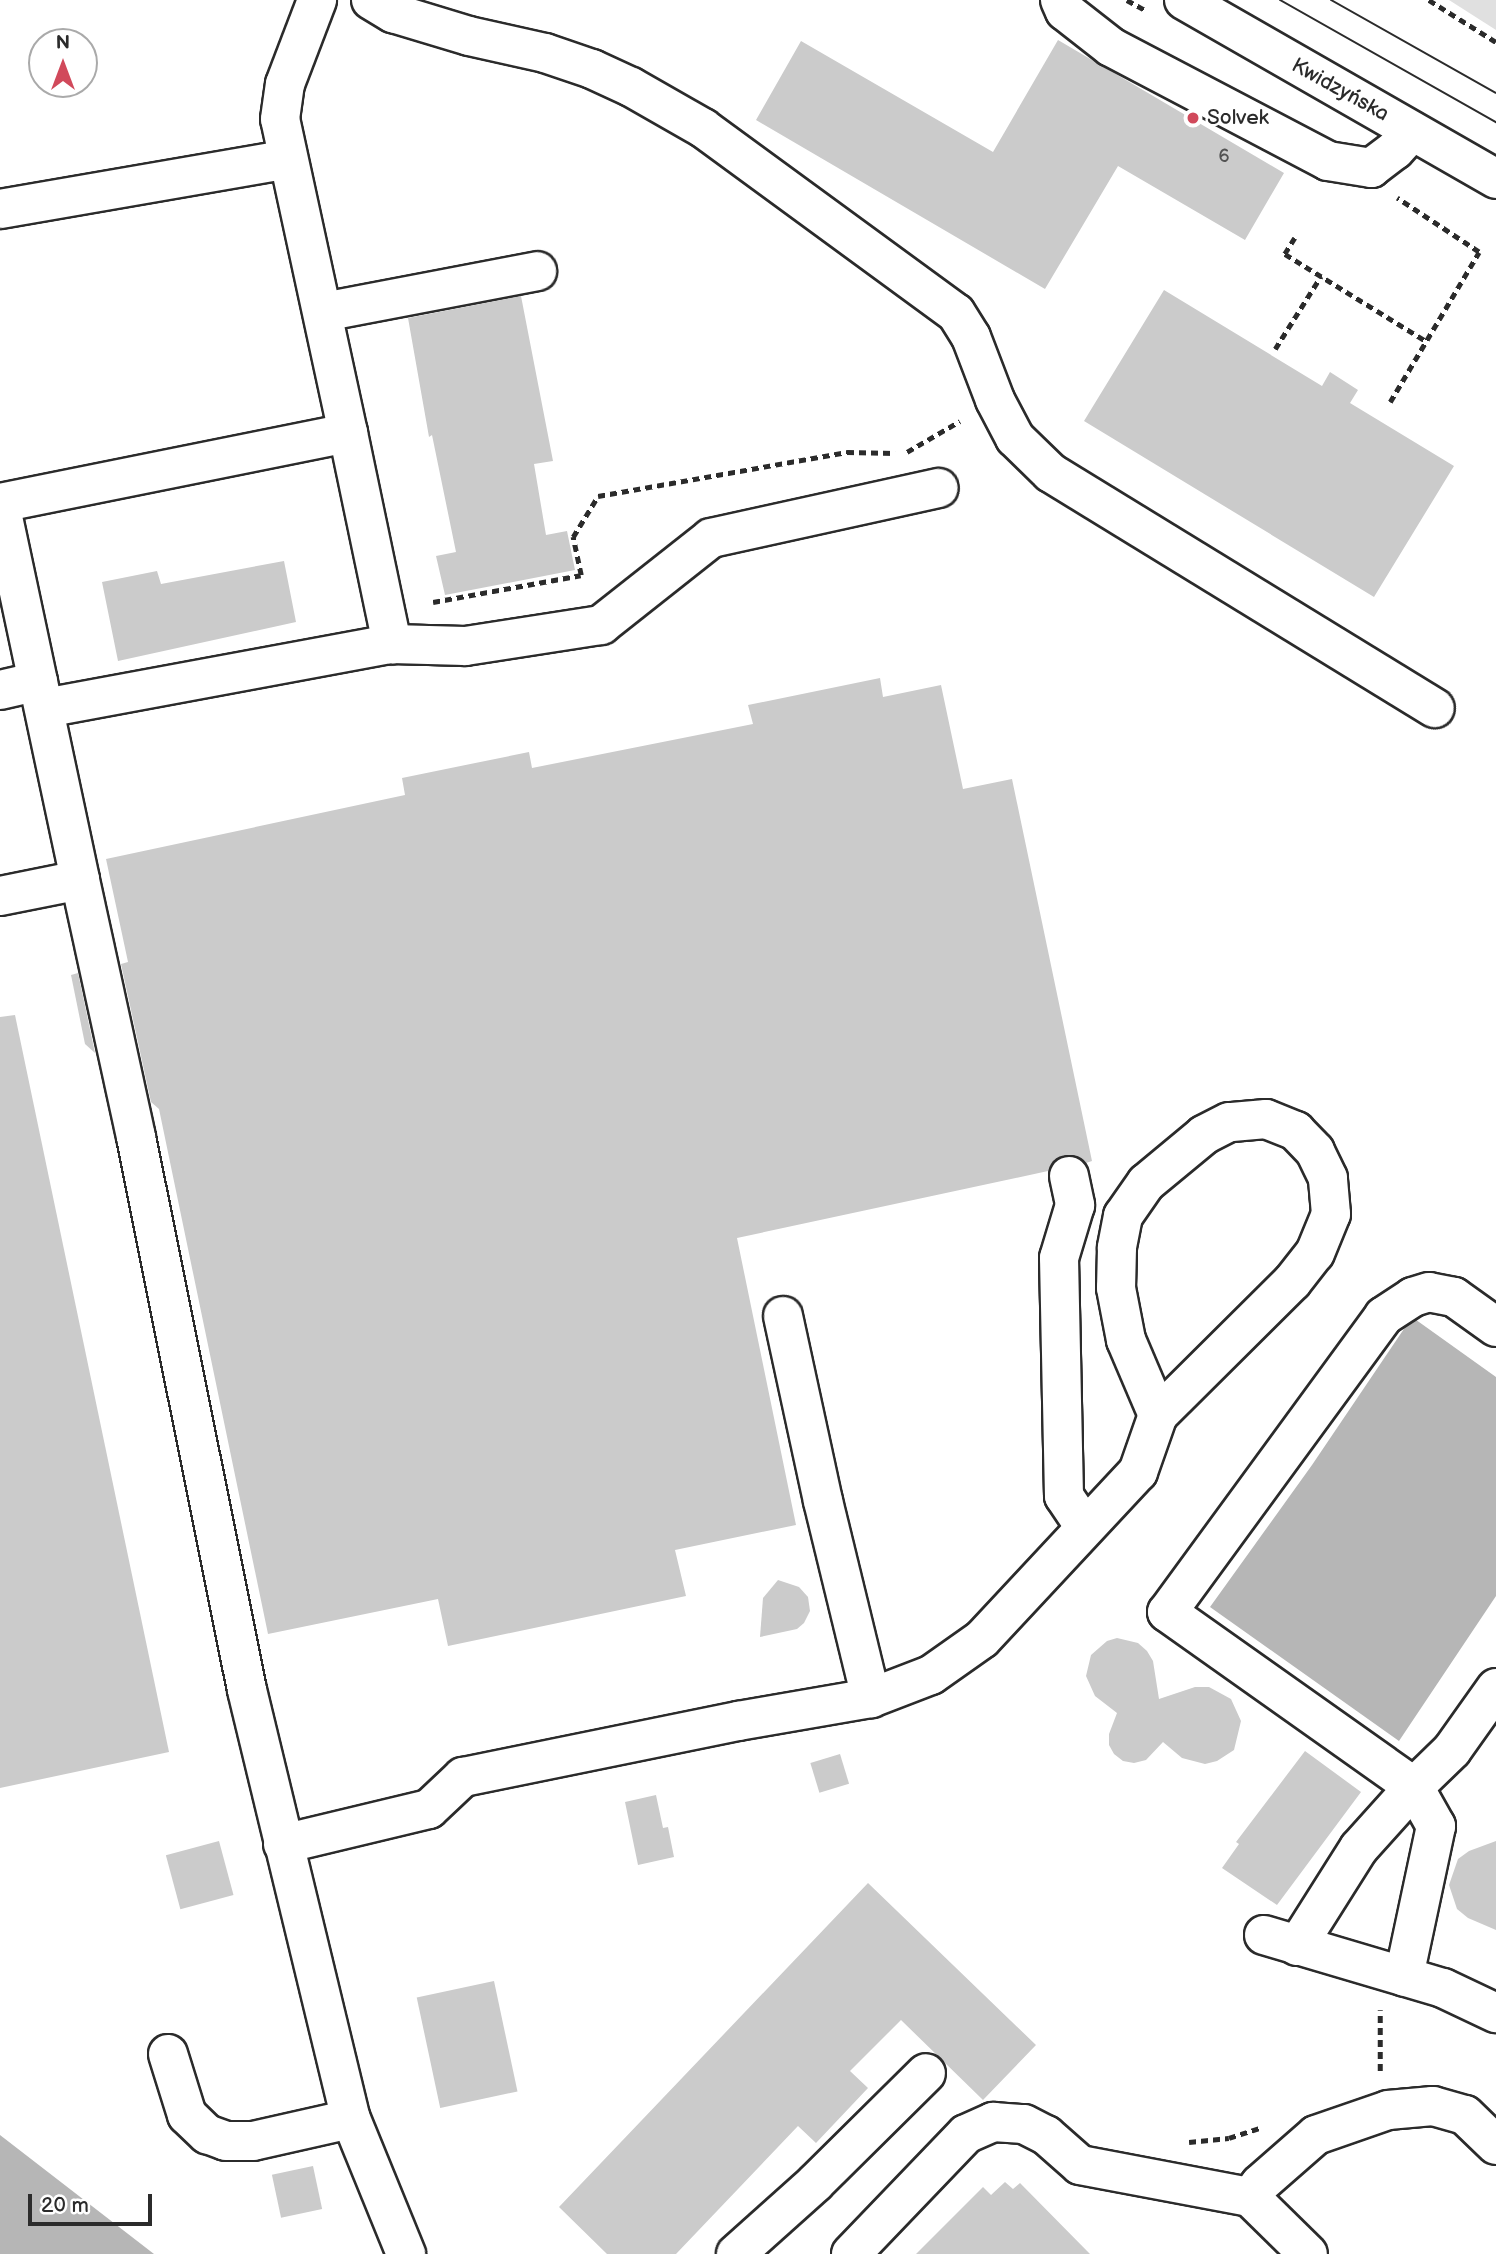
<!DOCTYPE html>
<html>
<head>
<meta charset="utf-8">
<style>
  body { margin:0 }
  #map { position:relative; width:1496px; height:2254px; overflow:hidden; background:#fff; font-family:"Balsamiq Sans",sans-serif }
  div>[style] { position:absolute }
  .green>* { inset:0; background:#e0e0e0 }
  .water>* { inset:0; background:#b6b6b6 }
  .building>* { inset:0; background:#cbcbcb; transform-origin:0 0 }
  .path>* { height:4.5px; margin-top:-2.25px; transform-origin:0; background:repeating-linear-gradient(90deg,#2b2b2b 0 7px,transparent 0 12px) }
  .roads { filter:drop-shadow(2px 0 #2b2b2b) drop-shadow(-2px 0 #2b2b2b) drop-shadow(0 2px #2b2b2b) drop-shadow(0 -2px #2b2b2b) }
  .minor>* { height:38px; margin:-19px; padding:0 19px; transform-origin:19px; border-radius:19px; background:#fff }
  .tram>* { height:2px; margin:-1px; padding:0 1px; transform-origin:1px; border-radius:1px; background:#2b2b2b }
  .dots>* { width:19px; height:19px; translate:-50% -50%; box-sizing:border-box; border:4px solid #fff; border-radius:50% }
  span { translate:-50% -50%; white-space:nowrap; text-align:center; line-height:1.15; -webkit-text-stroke:5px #fff; paint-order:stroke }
  .number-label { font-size:18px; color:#535353 }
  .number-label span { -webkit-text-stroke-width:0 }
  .street-label { font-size:21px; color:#2b2b2b }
  .poi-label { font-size:21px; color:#2b2b2b }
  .left { translate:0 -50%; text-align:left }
  .north { position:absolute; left:28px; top:28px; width:70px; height:70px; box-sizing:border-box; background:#fff; border:2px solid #aaa; border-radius:50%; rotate:0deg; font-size:19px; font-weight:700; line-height:28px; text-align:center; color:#2b2b2b }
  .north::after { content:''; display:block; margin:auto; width:24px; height:32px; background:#d1495b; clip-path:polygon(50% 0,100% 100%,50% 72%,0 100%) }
  .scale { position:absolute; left:28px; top:2194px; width:124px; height:32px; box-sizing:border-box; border:4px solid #2b2b2b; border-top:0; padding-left:9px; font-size:21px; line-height:24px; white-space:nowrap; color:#2b2b2b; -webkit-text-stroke:5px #fff; paint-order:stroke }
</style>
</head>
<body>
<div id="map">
  <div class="green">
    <i style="clip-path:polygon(1449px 0,1496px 0,1496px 30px)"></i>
  </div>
  <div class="water">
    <i style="clip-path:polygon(1412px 1317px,1496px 1377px,1496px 1596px,1399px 1741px,1210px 1607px,1312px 1465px)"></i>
    <i style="clip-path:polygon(0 2135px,154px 2254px,0 2254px)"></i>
  </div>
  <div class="building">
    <i style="clip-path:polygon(1058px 40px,1284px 173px,1245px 240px,1118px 166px,1045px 289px,756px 120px,801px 41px,993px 152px)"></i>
    <i style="clip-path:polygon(1164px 290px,1322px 386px,1330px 372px,1358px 390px,1350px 403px,1454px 466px,1374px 597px,1084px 421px)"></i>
    <i style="clip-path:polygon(521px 296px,553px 461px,534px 464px,546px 535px,567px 531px,575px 570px,445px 595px,436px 556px,456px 552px,432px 435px,429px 437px,408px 318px)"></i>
    <i style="clip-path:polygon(284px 561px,296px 622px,118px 661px,102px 582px,157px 571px,161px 584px)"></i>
    <i style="clip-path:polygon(880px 678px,883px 697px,941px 685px,963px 789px,1012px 779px,1092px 1161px,1086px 1163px,1076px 1156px,1064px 1155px,1054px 1160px,1048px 1171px,737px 1238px,796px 1525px,675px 1550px,686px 1596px,448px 1646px,438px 1599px,268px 1634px,159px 1109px,151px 1102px,121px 964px,128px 962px,106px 859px,405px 795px,402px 778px,529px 752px,532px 768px,753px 724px,748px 705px)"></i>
    <i style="clip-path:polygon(78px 973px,95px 1053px,85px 1044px,71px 975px)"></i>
    <i style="clip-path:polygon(15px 1015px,169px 1752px,0 1788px,0 1017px)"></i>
    <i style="clip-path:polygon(778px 1580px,799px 1587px,808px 1597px,810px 1611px,804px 1623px,797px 1629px,760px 1637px,763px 1598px)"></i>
    <i style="clip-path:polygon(1117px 1638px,1138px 1643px,1147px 1651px,1153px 1661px,1159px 1699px,1195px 1687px,1209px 1687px,1231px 1699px,1241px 1721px,1234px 1750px,1217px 1761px,1205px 1764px,1182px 1758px,1163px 1742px,1146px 1760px,1134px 1763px,1123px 1761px,1114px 1754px,1109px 1745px,1109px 1734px,1117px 1713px,1095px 1696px,1086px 1676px,1091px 1655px,1107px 1641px)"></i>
    <i style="clip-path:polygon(1305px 1751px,1361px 1792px,1277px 1905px,1222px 1868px,1239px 1844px,1236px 1842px)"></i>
    <i style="left:840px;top:1754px;width:31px;height:31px;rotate:73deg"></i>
    <i style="clip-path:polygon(656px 1795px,663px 1828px,668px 1827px,674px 1857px,638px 1865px,625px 1802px)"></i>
    <i style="left:219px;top:1841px;width:56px;height:55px;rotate:75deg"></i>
    <i style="clip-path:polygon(1496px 1841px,1496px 1930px,1468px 1918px,1457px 1909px,1449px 1885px,1458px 1859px,1469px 1851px)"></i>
    <i style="clip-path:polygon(868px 1883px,1036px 2045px,983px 2100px,901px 2020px,850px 2071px,868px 2088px,816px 2143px,798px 2126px,676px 2254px,607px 2254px,559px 2207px)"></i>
    <i style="left:494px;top:1981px;width:113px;height:79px;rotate:78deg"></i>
    <i style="left:313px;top:2166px;width:44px;height:42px;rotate:78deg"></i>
    <i style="clip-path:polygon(1005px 2182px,1013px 2189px,1020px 2183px,1090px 2254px,916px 2254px,983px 2187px,991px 2195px)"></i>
  </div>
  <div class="path">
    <i style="left:1127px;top:0;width:21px;rotate:29deg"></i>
    <i style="left:1429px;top:0;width:79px;rotate:32.1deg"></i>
    <i style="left:1295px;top:238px;width:19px;rotate:122deg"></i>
    <i style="left:1285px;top:254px;width:166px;rotate:31.7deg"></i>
    <i style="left:1275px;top:349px;width:86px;rotate:-57.8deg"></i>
    <i style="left:1390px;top:402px;width:174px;rotate:-59.3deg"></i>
    <i style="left:1479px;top:252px;width:98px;rotate:-146.6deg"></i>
    <i style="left:907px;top:452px;width:61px;rotate:-30.3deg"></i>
    <i style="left:433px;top:602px;width:150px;rotate:-10.3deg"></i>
    <i style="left:581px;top:575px;width:39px;rotate:-102deg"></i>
    <i style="left:573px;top:537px;width:48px;rotate:-58.6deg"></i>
    <i style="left:598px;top:496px;width:253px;rotate:-10deg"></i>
    <i style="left:847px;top:452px;width:48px;rotate:1.2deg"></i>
    <i style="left:1380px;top:2071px;width:61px;rotate:-90deg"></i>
    <i style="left:1189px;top:2142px;width:40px;rotate:-5.7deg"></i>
    <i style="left:1229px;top:2138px;width:35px;rotate:-18deg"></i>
  </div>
  <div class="roads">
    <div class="minor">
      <i style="left:371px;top:0;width:26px;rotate:31deg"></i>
      <i style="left:393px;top:13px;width:79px;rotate:16.8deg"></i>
      <i style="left:469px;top:36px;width:78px;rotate:12.6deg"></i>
      <i style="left:545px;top:53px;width:50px;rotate:18.8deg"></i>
      <i style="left:592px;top:69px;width:43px;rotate:24.8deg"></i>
      <i style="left:631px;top:87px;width:83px;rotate:29.7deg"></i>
      <i style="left:703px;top:128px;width:313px;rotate:36.2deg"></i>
      <i style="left:956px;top:313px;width:28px;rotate:58deg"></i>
      <i style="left:971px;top:337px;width:67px;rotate:69.1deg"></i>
      <i style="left:995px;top:400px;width:43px;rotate:62.2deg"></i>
      <i style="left:1015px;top:438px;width:50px;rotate:44.2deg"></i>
      <i style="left:1051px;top:473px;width:450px;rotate:31.5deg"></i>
      <i style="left:1060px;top:0;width:12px;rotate:66deg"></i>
      <i style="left:1065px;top:11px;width:58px;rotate:38deg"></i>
      <i style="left:1111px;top:47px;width:245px;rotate:27.7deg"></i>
      <i style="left:1328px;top:161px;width:44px;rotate:9.2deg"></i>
      <i style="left:1371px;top:168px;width:30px;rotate:-37deg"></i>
      <i style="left:1395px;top:150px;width:25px;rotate:-48deg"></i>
      <i style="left:1184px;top:0;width:360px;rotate:29.8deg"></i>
      <i style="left:0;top:209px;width:292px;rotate:-9.8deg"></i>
      <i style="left:323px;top:312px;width:218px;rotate:-10.8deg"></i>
      <i style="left:348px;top:433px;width:216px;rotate:78.2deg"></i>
      <i style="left:0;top:503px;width:355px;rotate:-11.4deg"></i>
      <i style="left:348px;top:433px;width:321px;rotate:-102.2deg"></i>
      <i style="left:280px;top:119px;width:35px;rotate:-82deg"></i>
      <i style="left:285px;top:84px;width:90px;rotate:-69.1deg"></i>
      <i style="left:0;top:503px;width:385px;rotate:78deg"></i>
      <i style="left:80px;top:880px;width:82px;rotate:168.7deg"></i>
      <i style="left:0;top:690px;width:39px;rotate:-13deg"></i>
      <i style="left:45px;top:708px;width:353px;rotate:-10.5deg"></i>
      <i style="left:392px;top:644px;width:73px;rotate:1.6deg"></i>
      <i style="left:465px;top:646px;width:138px;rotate:-8.8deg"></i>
      <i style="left:601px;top:625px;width:140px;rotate:-38.3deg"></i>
      <i style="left:711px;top:538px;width:233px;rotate:-12.4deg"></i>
      <i style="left:80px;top:880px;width:263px;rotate:77.7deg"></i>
      <i style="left:136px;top:1137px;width:564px;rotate:78.65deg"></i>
      <i style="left:247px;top:1690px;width:441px;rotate:76.4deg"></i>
      <i style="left:1069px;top:1176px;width:30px;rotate:78deg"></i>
      <i style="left:1075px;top:1205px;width:55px;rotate:106.8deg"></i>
      <i style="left:1059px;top:1258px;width:238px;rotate:88.8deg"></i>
      <i style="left:1064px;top:1496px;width:36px;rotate:56deg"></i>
      <i style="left:783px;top:1316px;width:189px;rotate:77.8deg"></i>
      <i style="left:823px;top:1501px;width:203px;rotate:76.3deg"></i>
      <i style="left:1496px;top:1327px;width:52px;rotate:-144.5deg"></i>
      <i style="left:1454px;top:1297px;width:25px;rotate:-169deg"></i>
      <i style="left:1429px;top:1292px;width:17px;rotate:163deg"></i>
      <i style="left:1413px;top:1297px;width:35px;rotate:147deg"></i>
      <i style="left:1384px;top:1316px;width:367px;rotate:126.2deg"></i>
      <i style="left:1167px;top:1612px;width:303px;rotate:35.3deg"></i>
      <i style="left:1414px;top:1787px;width:53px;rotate:-44.2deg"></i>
      <i style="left:1452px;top:1750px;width:76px;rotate:-54.6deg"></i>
      <i style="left:283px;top:1844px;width:150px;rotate:-13.5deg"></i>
      <i style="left:429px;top:1809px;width:47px;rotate:-43.3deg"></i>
      <i style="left:463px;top:1777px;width:281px;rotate:-11.5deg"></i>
      <i style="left:738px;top:1721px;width:135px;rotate:-9.8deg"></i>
      <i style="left:871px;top:1698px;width:64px;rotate:-21deg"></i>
      <i style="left:931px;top:1675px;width:62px;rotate:-35.2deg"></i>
      <i style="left:982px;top:1639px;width:229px;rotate:-47deg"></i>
      <i style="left:1138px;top:1472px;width:60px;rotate:-70.7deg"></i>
      <i style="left:1158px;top:1415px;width:189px;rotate:-44.8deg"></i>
      <i style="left:1292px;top:1282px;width:37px;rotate:-52deg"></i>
      <i style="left:1315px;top:1253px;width:42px;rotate:-67.7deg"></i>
      <i style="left:1331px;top:1214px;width:36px;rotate:-95deg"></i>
      <i style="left:1328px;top:1178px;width:30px;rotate:-116deg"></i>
      <i style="left:1315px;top:1151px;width:28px;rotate:-134deg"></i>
      <i style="left:1296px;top:1131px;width:32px;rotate:-158deg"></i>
      <i style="left:1266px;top:1119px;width:37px;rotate:175deg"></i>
      <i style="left:1229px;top:1122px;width:28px;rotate:153deg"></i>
      <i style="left:1204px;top:1135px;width:75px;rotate:140.4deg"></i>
      <i style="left:1146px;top:1183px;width:40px;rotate:124.9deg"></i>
      <i style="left:1123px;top:1216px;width:33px;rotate:101deg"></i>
      <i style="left:1117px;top:1248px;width:40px;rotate:91.4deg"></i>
      <i style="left:1116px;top:1288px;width:53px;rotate:79.1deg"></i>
      <i style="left:1126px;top:1340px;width:82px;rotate:66.9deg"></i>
      <i style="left:1264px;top:1935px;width:187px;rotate:16.5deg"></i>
      <i style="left:1443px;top:1988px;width:59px;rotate:25.3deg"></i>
      <i style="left:1297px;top:1946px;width:116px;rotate:-57.7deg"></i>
      <i style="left:1359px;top:1848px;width:82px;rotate:-48deg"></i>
      <i style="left:1414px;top:1787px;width:45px;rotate:60.6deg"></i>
      <i style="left:1436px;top:1826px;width:154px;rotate:102deg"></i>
      <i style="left:168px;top:2054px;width:64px;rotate:72.7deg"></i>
      <i style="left:187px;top:2115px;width:28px;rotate:44deg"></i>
      <i style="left:207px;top:2134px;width:20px;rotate:20deg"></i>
      <i style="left:226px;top:2141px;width:27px"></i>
      <i style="left:253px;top:2141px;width:100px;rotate:-12.7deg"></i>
      <i style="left:351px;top:2119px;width:146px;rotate:67.8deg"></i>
      <i style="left:1250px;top:2197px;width:16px;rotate:-52deg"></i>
      <i style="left:1260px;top:2184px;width:74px;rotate:-41.2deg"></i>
      <i style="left:1316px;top:2135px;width:76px;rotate:-19.1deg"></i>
      <i style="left:1388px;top:2110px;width:45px;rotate:-5.1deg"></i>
      <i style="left:1433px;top:2106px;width:33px;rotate:16deg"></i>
      <i style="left:1465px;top:2115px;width:43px;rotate:44.1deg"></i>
      <i style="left:736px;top:2254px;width:106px;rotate:-41.9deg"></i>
      <i style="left:815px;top:2183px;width:156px;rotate:-44.7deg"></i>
      <i style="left:851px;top:2254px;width:166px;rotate:-46.2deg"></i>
      <i style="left:966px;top:2134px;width:30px;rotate:-24deg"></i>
      <i style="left:993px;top:2122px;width:31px;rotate:4deg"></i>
      <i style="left:1024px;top:2124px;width:25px;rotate:27deg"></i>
      <i style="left:1046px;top:2135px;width:45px;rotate:41.4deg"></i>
      <i style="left:1080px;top:2165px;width:173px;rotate:10.7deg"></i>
      <i style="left:1250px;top:2197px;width:81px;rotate:44.5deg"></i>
    </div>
  </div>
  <div class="tram">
    <i style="left:1280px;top:0;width:248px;rotate:29.5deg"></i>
    <i style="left:1331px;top:0;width:189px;rotate:29.4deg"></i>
  </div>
  <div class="dots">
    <i style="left:1193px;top:118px;background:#d1495b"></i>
  </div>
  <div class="number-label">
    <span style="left:1224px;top:157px">6</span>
  </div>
  <div class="street-label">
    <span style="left:1340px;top:90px;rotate:29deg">Kwidzyńska</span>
  </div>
  <div class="poi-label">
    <span class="left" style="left:1207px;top:118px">Solvek</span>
  </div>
  <div class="north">N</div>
  <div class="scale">20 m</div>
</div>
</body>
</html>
